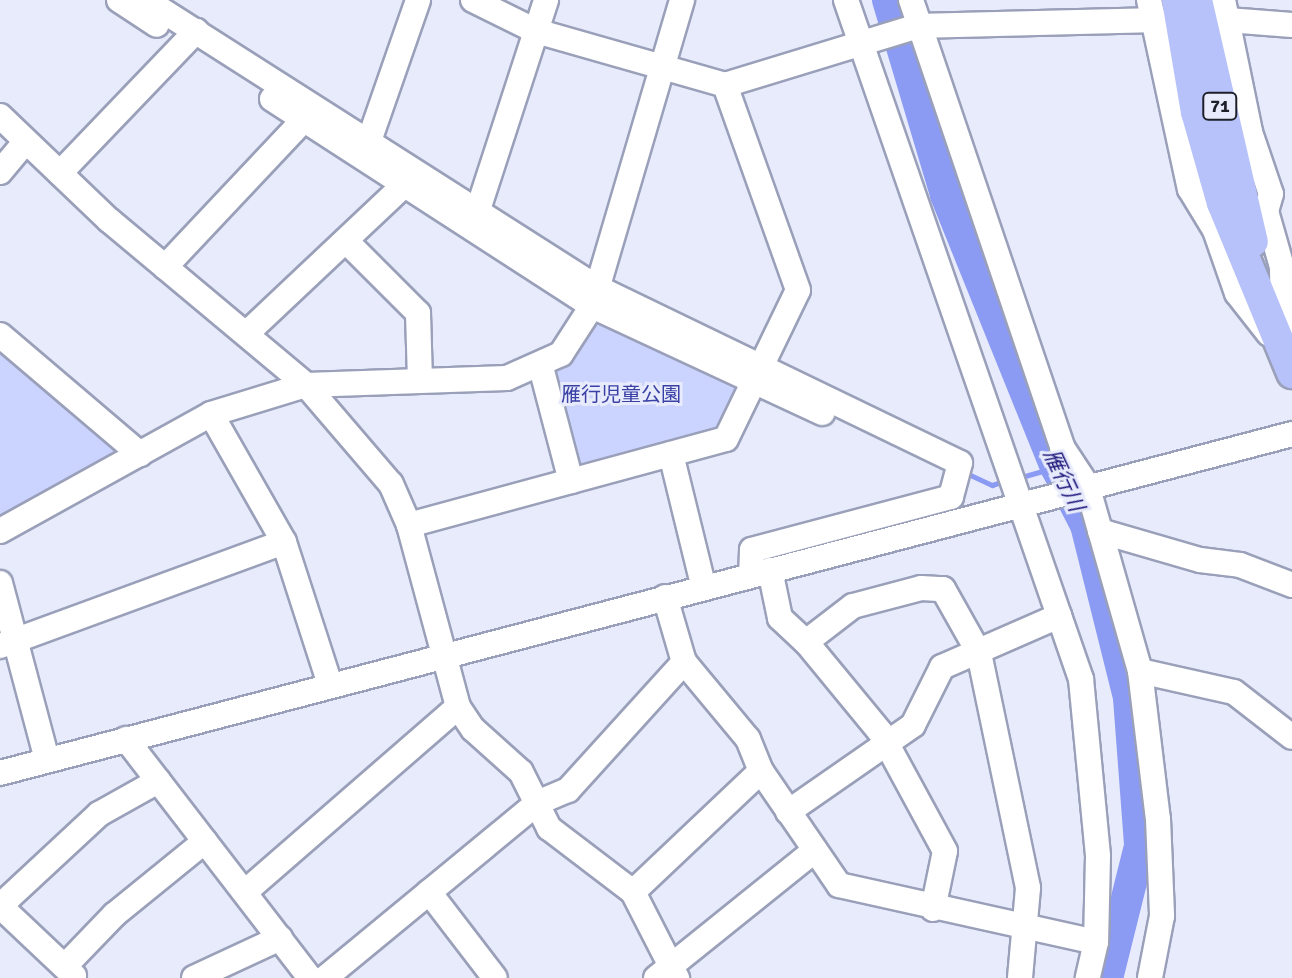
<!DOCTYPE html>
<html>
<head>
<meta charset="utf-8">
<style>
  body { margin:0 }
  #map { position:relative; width:1292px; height:978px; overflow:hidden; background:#e7ebfb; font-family:Signika,"Noto Sans JP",sans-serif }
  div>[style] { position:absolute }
  .green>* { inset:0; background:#cbd4ff }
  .stream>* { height:5px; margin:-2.5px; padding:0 2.5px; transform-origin:2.5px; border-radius:2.5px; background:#8b9bf3 }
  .river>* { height:32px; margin:-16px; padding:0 16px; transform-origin:16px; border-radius:16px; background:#8b9bf3 }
  .roads { filter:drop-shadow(2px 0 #9aa0b9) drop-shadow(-2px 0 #9aa0b9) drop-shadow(0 2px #9aa0b9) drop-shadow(0 -2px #9aa0b9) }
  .minor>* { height:24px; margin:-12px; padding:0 12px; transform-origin:12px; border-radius:12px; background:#fff }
  .major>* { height:30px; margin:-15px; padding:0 15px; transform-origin:15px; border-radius:15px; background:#b8c2fa }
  span { translate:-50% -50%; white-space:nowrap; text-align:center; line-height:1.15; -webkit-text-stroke:6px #e7ebfb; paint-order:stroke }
  .shield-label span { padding:2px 6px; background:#e7ebfb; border:2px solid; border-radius:6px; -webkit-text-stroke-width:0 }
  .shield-label { font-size:18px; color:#1d1f29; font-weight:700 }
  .park-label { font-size:20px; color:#3a40a5 }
  .water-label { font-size:22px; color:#1f177c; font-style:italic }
</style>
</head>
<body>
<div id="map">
  <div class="green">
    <i style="clip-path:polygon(595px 319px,742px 389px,721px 430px,581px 469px,573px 465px,552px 375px)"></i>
    <i style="clip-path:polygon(0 345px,121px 448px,116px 460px,0 523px)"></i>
  </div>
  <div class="stream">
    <i style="left:966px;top:473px;width:29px;rotate:25deg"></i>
    <i style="left:992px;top:485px;width:13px;rotate:-18deg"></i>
    <i style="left:1018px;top:478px;width:40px;rotate:-16deg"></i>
  </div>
  <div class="river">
    <i style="left:888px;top:0;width:203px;rotate:73.4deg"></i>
    <i style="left:946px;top:195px;width:293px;rotate:68deg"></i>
    <i style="left:1056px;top:467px;width:65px;rotate:62.7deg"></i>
    <i style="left:1086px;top:525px;width:178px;rotate:76deg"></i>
    <i style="left:1129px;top:698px;width:148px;rotate:85.7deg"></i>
    <i style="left:1140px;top:846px;width:136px;rotate:104deg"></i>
  </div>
  <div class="roads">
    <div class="minor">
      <i style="left:119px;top:0;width:45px;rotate:33.3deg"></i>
      <i style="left:146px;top:0;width:534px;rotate:32.53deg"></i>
      <i style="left:596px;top:287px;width:404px;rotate:25.8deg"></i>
      <i style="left:960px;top:463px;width:35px;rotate:105deg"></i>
      <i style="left:951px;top:497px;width:206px;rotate:165.1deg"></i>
      <i style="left:752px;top:550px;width:25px;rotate:92deg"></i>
      <i style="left:473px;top:0;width:70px;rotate:26.2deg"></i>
      <i style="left:536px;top:31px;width:197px;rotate:15.9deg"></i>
      <i style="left:725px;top:85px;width:202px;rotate:-17deg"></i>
      <i style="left:918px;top:26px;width:239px;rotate:-1.4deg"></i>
      <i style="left:846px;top:0;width:719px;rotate:70.91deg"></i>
      <i style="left:1081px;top:679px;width:178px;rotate:84.5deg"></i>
      <i style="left:1098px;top:856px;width:86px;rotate:91.3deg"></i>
      <i style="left:1096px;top:942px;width:37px;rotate:103deg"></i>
      <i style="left:911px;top:0;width:472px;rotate:71.3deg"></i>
      <i style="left:1062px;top:447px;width:45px;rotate:56.7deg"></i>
      <i style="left:1087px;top:485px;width:193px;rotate:74.1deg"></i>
      <i style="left:1140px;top:671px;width:149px;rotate:83.1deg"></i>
      <i style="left:1158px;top:819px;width:97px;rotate:87.6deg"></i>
      <i style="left:1162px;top:916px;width:63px;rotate:101deg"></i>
      <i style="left:1149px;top:0;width:193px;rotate:77.8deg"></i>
      <i style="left:1190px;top:189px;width:48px;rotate:58.6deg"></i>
      <i style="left:1215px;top:230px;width:67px;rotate:70.8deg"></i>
      <i style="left:1237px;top:293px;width:52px;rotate:52deg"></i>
      <i style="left:1223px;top:0;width:135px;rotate:78.4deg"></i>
      <i style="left:1250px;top:132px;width:65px;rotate:71.3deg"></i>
      <i style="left:1271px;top:194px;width:18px;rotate:106deg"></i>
      <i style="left:1266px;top:211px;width:58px;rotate:74.1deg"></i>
      <i style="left:1282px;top:267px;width:75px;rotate:89.2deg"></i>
      <i style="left:1215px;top:19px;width:77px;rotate:4.5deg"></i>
      <i style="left:272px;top:99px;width:381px;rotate:32.9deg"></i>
      <i style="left:592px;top:306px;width:254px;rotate:24.9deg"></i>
      <i style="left:0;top:116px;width:151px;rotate:43.7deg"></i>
      <i style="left:109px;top:220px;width:257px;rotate:39.9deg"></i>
      <i style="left:306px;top:385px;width:130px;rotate:49.4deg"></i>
      <i style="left:391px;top:484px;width:45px;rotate:66.3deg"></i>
      <i style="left:409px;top:525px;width:188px;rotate:74.9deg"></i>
      <i style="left:458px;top:707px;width:27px;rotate:56deg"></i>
      <i style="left:473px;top:729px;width:64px;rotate:41.9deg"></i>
      <i style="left:521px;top:772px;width:63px;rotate:63.4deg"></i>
      <i style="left:549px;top:828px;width:106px;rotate:37.3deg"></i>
      <i style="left:633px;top:892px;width:97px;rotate:62.9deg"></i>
      <i style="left:359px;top:154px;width:16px;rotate:-52deg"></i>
      <i style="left:369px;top:141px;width:149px;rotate:-70.8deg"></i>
      <i style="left:0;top:172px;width:40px;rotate:-50deg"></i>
      <i style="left:60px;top:173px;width:197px;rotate:-46.2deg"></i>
      <i style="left:474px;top:222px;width:233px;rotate:-72deg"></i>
      <i style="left:346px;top:241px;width:102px;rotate:45deg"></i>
      <i style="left:418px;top:313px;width:67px;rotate:88.3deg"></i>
      <i style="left:165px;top:267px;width:217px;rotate:-46.7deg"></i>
      <i style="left:246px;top:334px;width:219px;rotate:-43.3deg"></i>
      <i style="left:405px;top:184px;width:15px;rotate:-62deg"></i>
      <i style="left:0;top:335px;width:184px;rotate:40.4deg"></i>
      <i style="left:541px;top:367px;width:118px;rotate:75.3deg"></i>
      <i style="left:211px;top:414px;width:147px;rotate:60.3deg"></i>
      <i style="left:284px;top:542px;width:149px;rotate:72.1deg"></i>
      <i style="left:671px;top:454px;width:138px;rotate:76.2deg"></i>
      <i style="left:409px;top:525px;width:328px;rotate:-15.2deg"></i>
      <i style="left:726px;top:439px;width:165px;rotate:-64.2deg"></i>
      <i style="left:798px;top:290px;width:218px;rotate:-109.6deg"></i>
      <i style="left:0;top:531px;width:241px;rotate:-29deg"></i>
      <i style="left:211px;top:414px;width:99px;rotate:-17deg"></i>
      <i style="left:306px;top:385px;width:201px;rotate:-2deg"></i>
      <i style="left:507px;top:378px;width:59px;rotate:-24deg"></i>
      <i style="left:561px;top:354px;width:57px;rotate:-57.1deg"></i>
      <i style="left:592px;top:306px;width:319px;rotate:-73.6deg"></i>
      <i style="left:1100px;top:531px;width:104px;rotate:16.2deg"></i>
      <i style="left:1200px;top:560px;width:40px;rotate:7.1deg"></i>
      <i style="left:1240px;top:565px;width:56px;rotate:21deg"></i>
      <i style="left:770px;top:570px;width:49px;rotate:78.2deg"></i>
      <i style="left:780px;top:618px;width:35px;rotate:43deg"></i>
      <i style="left:0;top:583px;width:183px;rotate:75.1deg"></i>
      <i style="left:665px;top:597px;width:68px;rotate:73.7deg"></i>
      <i style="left:684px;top:662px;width:100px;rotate:50.3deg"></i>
      <i style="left:748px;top:739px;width:35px;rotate:68deg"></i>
      <i style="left:761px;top:771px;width:138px;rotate:55.6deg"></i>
      <i style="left:839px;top:885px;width:263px;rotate:12.5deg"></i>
      <i style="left:0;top:646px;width:302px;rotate:-20.1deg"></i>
      <i style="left:1140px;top:671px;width:96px;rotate:12.6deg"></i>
      <i style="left:1234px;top:692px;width:73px;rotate:37.8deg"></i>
      <i style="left:126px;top:739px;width:302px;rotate:52.4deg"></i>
      <i style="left:0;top:773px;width:1336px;rotate:-14.7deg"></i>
      <i style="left:788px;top:812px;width:152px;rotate:-34.8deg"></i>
      <i style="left:913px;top:725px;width:65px;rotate:-63.4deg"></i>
      <i style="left:942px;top:667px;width:128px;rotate:-23.6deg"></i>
      <i style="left:245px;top:892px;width:282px;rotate:-41deg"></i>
      <i style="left:429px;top:892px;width:108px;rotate:52.5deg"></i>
      <i style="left:633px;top:892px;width:176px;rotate:-43.4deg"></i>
      <i style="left:0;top:906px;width:135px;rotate:-42.9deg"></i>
      <i style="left:99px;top:814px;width:68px;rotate:-29.2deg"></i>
      <i style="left:0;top:906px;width:102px;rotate:43.4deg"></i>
      <i style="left:933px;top:909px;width:59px;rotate:-78.3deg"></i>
      <i style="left:945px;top:851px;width:134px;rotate:-118.5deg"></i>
      <i style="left:881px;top:733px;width:118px;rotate:-129.5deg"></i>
      <i style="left:806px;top:642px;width:59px;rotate:-37.5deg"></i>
      <i style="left:853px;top:606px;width:70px;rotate:-14.8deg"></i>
      <i style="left:921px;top:588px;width:22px;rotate:3deg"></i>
      <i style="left:943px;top:589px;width:73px;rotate:60.6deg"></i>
      <i style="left:979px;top:653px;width:240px;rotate:78.2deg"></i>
      <i style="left:1028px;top:888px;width:90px;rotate:95.1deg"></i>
      <i style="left:65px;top:966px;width:71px;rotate:-46.1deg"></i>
      <i style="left:114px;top:915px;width:117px;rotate:-39.1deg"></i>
      <i style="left:194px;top:978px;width:95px;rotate:-24.9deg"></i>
      <i style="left:325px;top:978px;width:275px;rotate:-39.5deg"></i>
      <i style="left:537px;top:803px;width:34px;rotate:-23deg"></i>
      <i style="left:568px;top:790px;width:173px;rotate:-47.8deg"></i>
      <i style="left:656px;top:978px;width:204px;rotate:-38.8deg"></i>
    </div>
    <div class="major">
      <i style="left:1177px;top:0;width:114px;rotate:80.4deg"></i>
      <i style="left:1196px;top:112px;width:95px;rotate:74.1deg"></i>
      <i style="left:1222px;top:203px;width:184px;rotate:67.6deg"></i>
      <i style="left:1197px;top:0;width:248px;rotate:77deg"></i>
    </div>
  </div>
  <div class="shield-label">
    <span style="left:1220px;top:106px">71</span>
  </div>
  <div class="park-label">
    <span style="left:621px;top:394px">雁行児童公園</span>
  </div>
  <div class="water-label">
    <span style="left:1064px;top:480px;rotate:65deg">雁行川</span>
  </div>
</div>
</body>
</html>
